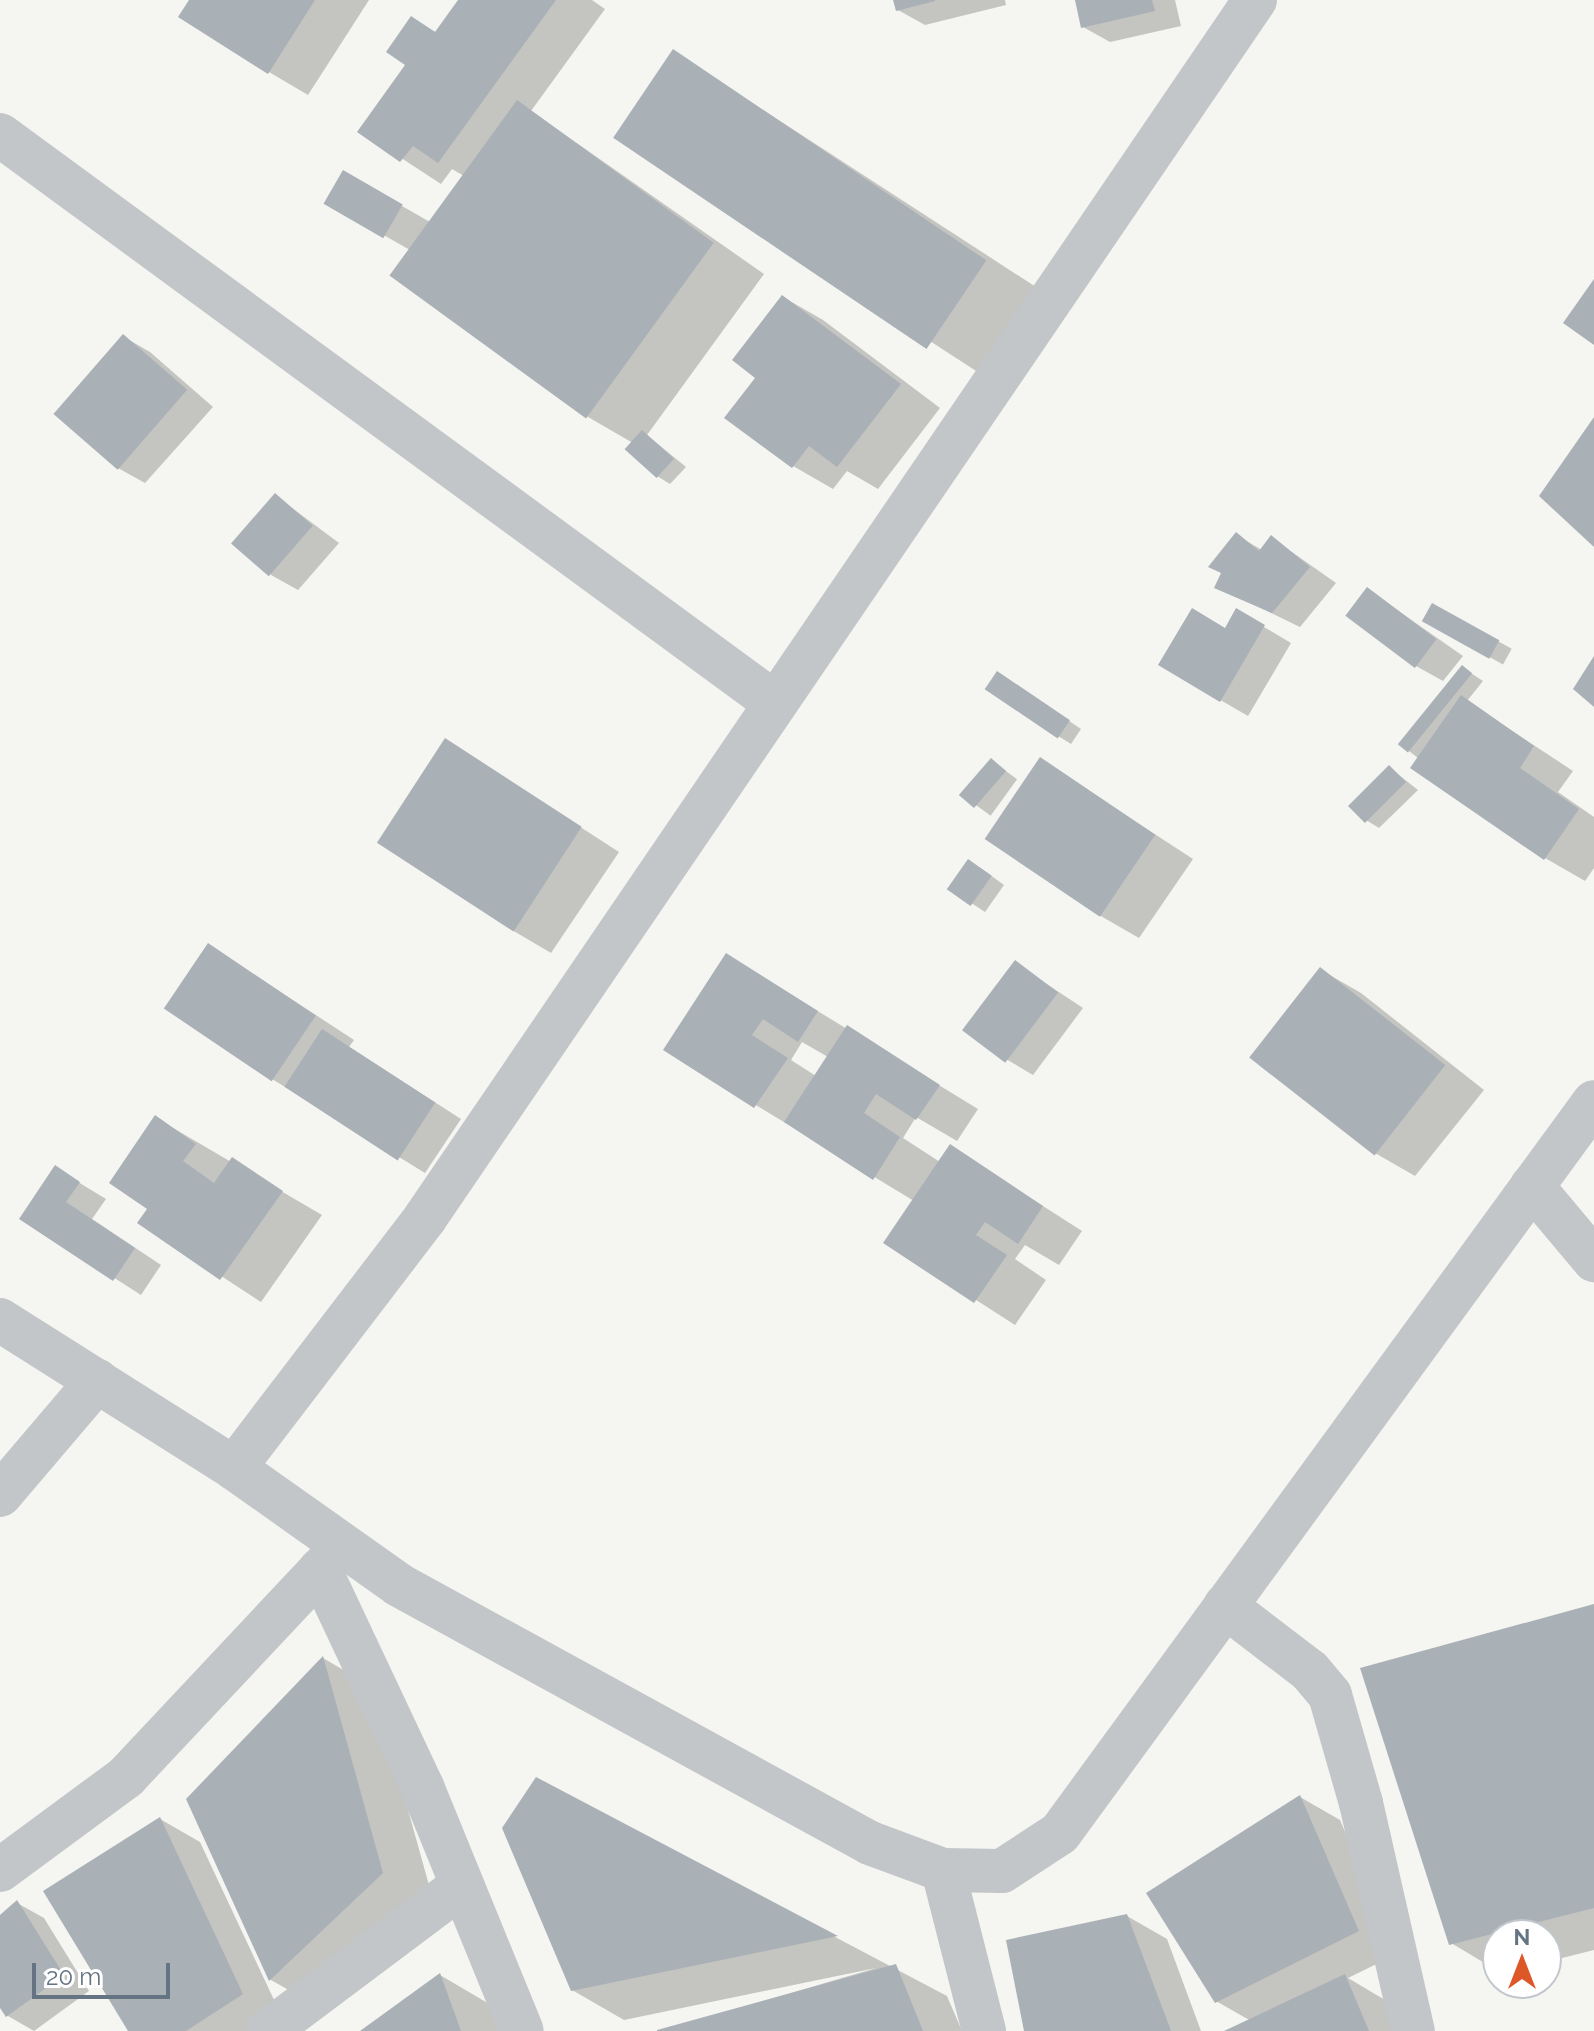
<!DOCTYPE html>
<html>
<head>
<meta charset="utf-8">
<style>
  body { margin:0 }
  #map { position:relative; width:1594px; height:2031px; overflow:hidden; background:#f5f5f1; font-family:Raleway,sans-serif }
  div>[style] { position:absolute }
  .shadow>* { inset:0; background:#0003; transform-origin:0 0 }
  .building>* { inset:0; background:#a9b0b6; transform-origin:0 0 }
  .minor>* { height:44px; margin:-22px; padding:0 22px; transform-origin:22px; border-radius:22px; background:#c3c6c9 }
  span { translate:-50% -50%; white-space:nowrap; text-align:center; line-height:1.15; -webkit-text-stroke:8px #fff; paint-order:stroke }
  .north { position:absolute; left:1482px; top:1919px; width:80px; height:80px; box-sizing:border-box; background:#fff; border:2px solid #c1c7cd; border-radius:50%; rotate:0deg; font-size:22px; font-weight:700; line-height:32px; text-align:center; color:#657482 }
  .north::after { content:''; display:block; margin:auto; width:28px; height:36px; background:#de5728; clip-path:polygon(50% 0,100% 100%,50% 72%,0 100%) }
  .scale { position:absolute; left:32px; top:1963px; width:138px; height:36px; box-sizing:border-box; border:4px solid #657482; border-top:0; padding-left:10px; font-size:24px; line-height:28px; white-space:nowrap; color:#657482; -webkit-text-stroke:6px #fff; paint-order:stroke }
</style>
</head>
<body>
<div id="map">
  <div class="shadow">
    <i style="clip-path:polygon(191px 0,369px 0,308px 95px,269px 72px)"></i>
    <i style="clip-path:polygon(461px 0,592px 0,605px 9px,531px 111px,764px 274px,647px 435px,686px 467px,670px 484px,657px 476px,633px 443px,588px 417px,410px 250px,327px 203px,344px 173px,430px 222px,464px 176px,452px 169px,441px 184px,360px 131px,408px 65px,412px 18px,437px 33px)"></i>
    <i style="clip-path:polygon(895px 0,1005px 0,1006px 5px,925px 25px,898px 10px)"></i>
    <i style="clip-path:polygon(1077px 0,1175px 0,1181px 26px,1110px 42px,1083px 27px)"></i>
    <i style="left:674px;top:52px;width:434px;height:103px;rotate:33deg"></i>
    <i style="clip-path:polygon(783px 297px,823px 320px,940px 408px,878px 489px,847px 471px,833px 489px,793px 466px,758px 378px)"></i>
    <i style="clip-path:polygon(124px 337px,150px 352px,213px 407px,145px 483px,118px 468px)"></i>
    <i style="clip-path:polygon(276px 496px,339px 543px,298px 590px,271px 575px)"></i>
    <i style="clip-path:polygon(1236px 535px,1262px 550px,1272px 538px,1336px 583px,1300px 627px,1217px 587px)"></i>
    <i style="clip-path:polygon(1367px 589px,1463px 656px,1443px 681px,1416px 666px)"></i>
    <i style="left:1433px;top:605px;width:90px;height:18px;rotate:29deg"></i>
    <i style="clip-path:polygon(1237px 611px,1291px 643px,1248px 716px,1160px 665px,1226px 630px)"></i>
    <i style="clip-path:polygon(1463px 668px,1483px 681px,1467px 701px,1573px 771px,1558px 792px,1594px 817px,1594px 868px,1585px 881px,1545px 858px,1409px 751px)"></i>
    <i style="clip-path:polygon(1010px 681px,1081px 729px,1071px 744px,1058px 736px)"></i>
    <i style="clip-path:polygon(446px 740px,619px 852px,551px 953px,512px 930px)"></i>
    <i style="clip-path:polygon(1041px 760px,1193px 859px,1139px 938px,1099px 915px)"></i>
    <i style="left:992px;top:761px;width:31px;height:45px;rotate:36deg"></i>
    <i style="clip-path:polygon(1390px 768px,1418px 790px,1379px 828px,1366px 820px)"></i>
    <i style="clip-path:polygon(982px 869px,1004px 885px,985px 912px,950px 889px)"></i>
    <i style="clip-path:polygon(209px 945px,354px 1040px,349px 1047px,461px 1119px,425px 1173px,272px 1079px)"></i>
    <i style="clip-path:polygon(evenodd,726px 955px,978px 1109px,957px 1141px,916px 1117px,903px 1138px,940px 1162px,951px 1147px,1082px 1231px,1059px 1265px,1025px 1245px,1015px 1259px,1046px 1280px,1015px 1325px,886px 1242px,914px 1201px,665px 1050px,726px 955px,802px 1042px,828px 1057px,816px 1076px,791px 1060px,802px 1042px)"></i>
    <i style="clip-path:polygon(1015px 963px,1083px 1008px,1033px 1075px,1006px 1059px)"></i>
    <i style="clip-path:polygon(1321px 970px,1361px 993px,1484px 1090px,1415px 1176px,1375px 1153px)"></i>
    <i style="clip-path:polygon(156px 1118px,322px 1215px,261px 1302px,140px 1223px,150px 1208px)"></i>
    <i style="clip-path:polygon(55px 1168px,106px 1199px,92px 1219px,161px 1265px,141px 1295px,21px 1218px)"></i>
    <i style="clip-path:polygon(1594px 1606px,1594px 1950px,1546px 1962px,1546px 1935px,1498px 1935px,1498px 1971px,1451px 1943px)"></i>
    <i style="clip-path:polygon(323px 1658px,374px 1688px,434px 1903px,322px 2009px,271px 1980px,189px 1799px)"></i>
    <i style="clip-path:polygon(537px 1780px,947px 1996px,962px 2031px,661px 2031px,876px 1968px,624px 2020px,572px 1990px)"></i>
    <i style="clip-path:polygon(1300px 1797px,1340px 1820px,1397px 1954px,1348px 1978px,1385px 2000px,1398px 2031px,1229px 2031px,1251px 2021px,1216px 2001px)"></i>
    <i style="clip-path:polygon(160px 1819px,200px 1842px,282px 2017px,260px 2031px,130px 2031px)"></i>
    <i style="clip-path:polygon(17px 1903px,44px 1918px,89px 1991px,34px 2031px,8px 2016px,0 2004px,0 1917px)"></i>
    <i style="clip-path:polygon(1127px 1916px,1167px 1939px,1201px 2031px,1026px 2031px)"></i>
    <i style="clip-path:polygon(440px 1975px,491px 2005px,501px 2031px,364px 2031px)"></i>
  </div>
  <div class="building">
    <i style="clip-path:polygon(189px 0,315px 0,268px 74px,178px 17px)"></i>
    <i style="clip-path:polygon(458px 0,556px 0,438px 163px,413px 146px,400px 162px,357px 132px,405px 65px,386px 52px,411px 16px,435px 32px)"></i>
    <i style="clip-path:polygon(893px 0,935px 0,935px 1px,896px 11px)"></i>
    <i style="clip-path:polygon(1075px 0,1152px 0,1155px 11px,1081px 28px)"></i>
    <i style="left:673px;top:49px;width:378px;height:107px;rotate:34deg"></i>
    <i style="left:517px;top:100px;width:243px;height:217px;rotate:36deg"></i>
    <i style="left:343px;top:170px;width:69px;height:39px;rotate:30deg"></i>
    <i style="clip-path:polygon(1594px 279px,1594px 345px,1563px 323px)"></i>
    <i style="clip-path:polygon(782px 295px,901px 384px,837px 467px,809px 446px,792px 468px,724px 418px,755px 378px,732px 360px)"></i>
    <i style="left:123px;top:334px;width:85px;height:106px;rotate:41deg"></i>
    <i style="clip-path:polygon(1594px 417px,1594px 547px,1539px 496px)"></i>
    <i style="left:642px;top:430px;width:43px;height:26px;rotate:42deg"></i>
    <i style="left:275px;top:493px;width:50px;height:67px;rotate:41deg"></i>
    <i style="clip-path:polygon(1236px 532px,1259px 551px,1271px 535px,1310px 567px,1272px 613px,1214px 588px,1221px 573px,1208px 567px)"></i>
    <i style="left:1367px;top:587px;width:87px;height:36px;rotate:37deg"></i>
    <i style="left:1432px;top:603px;width:77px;height:21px;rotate:29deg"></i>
    <i style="clip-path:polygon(1192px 608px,1225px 628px,1236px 608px,1265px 625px,1220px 702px,1158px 665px)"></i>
    <i style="clip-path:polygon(1594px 656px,1594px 707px,1573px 689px)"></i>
    <i style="left:1462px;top:665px;width:13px;height:102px;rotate:39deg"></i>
    <i style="left:997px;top:671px;width:88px;height:22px;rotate:34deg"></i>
    <i style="clip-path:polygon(1461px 695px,1534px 746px,1520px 768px,1579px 809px,1544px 860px,1410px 768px)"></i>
    <i style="left:445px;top:738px;width:163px;height:125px;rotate:33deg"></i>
    <i style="left:1040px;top:757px;width:139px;height:99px;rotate:34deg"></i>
    <i style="left:991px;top:758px;width:20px;height:49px;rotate:41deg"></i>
    <i style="left:1389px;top:765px;width:24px;height:58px;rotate:45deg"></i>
    <i style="left:968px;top:859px;width:29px;height:37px;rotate:35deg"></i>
    <i style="left:208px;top:943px;width:130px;height:79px;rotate:34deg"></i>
    <i style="clip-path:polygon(726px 953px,818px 1011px,798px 1042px,763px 1019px,752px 1035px,788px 1058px,754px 1108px,663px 1050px)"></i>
    <i style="left:1015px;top:960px;width:54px;height:88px;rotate:37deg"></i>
    <i style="left:1320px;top:967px;width:159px;height:115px;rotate:38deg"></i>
    <i style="clip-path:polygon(847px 1025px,940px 1085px,916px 1120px,876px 1094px,864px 1113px,900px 1137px,873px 1180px,784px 1122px)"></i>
    <i style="left:322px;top:1029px;width:135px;height:69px;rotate:33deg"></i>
    <i style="clip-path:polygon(155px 1115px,196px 1144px,183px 1161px,214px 1183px,232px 1157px,283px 1191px,220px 1280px,137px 1223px,147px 1209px,109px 1183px)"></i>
    <i style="clip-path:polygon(950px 1144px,1043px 1206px,1018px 1244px,985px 1222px,976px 1235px,1007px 1255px,974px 1303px,883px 1243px)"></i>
    <i style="clip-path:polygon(55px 1165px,80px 1182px,66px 1202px,135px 1248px,113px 1281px,19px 1219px)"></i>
    <i style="clip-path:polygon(1594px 1604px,1594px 1908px,1449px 1945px,1360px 1668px)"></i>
    <i style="clip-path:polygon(323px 1656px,383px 1873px,269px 1981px,186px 1799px)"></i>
    <i style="clip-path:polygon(536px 1777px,838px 1936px,571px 1991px,502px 1828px)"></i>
    <i style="clip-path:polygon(1300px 1795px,1359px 1931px,1215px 2003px,1146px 1893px)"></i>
    <i style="clip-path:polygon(160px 1817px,243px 1994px,186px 2031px,128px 2031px,43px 1891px)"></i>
    <i style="clip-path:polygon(17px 1900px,64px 1975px,6px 2017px,0 2008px,0 1915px)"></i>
    <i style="clip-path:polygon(1127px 1914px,1171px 2031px,1024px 2031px,1006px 1940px)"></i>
    <i style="clip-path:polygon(896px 1964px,923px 2031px,657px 2031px,657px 2030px)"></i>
    <i style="clip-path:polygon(440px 1973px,461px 2031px,360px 2031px)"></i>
    <i style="clip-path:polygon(1345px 1974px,1369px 2031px,1224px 2031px)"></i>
  </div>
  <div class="minor">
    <i style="left:0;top:135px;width:961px;rotate:36.24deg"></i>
    <i style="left:1532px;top:1186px;width:97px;rotate:50deg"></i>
    <i style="left:0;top:1320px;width:277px;rotate:32.3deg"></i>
    <i style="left:234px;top:1468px;width:202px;rotate:35.3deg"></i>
    <i style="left:399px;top:1585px;width:537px;rotate:28.71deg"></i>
    <i style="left:870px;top:1843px;width:78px;rotate:20.3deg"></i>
    <i style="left:943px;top:1870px;width:59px;rotate:1deg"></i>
    <i style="left:1002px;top:1871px;width:69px;rotate:-33.2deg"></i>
    <i style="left:1060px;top:1833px;width:905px;rotate:-53.85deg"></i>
    <i style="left:234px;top:1468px;width:315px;rotate:-52.6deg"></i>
    <i style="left:425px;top:1218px;width:1474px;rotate:-55.73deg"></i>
    <i style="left:0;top:1495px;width:150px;rotate:-49.6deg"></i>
    <i style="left:320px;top:1570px;width:242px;rotate:64.8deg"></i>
    <i style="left:423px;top:1789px;width:261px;rotate:67.8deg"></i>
    <i style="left:1225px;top:1606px;width:107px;rotate:37.4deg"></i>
    <i style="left:1310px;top:1671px;width:31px;rotate:50deg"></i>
    <i style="left:1330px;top:1695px;width:112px;rotate:74deg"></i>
    <i style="left:1361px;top:1803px;width:234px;rotate:77.2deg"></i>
    <i style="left:0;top:1870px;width:157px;rotate:-36.4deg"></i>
    <i style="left:126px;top:1777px;width:308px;rotate:-46.8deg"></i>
    <i style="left:943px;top:1870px;width:166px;rotate:75.7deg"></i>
    <i style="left:268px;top:2031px;width:241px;rotate:-36.9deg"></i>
  </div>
  <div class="north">N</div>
  <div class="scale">20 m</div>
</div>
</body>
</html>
